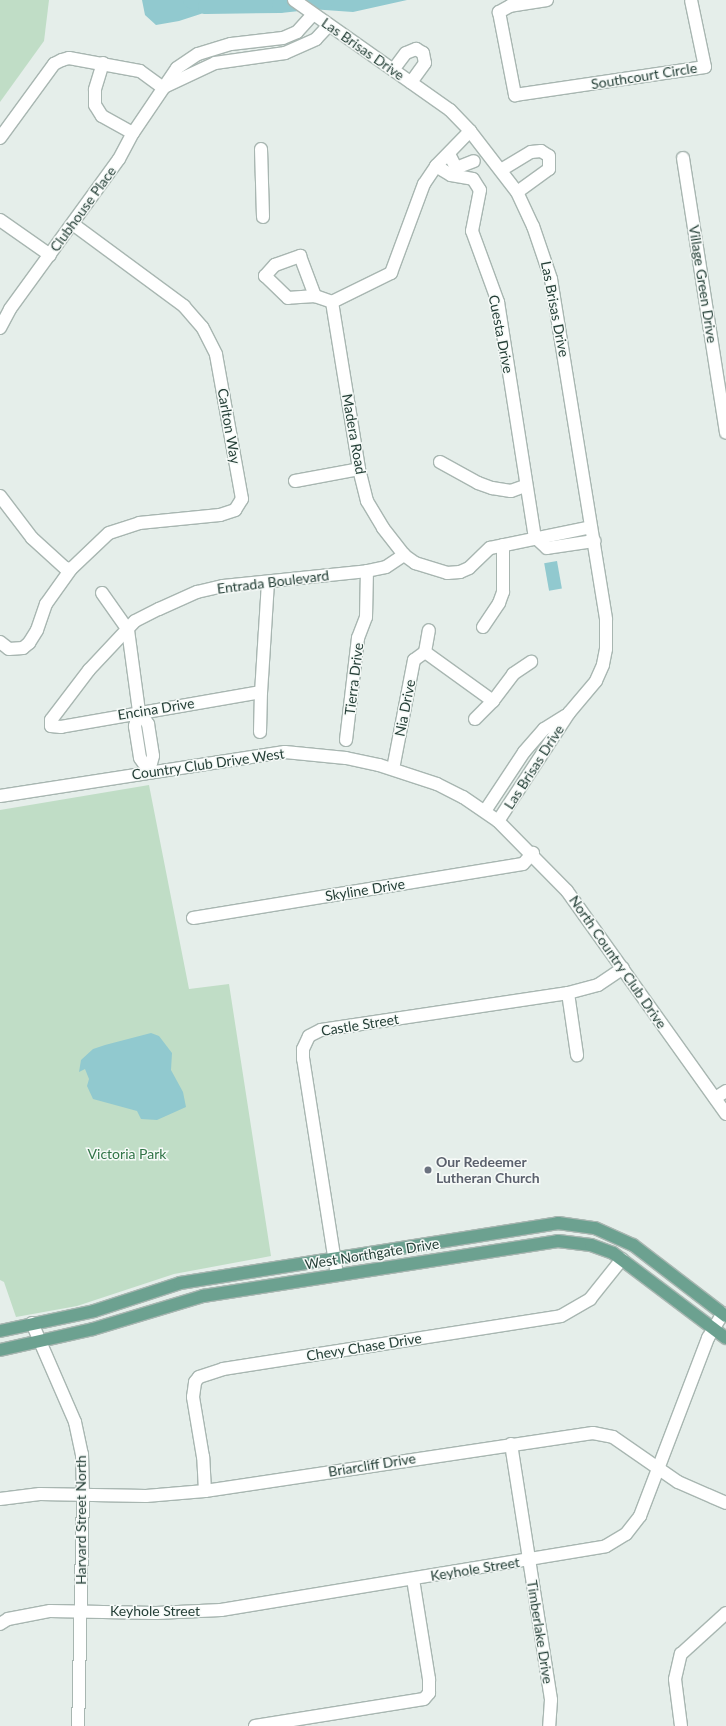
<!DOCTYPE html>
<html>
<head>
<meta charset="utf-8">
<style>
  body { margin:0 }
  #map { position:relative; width:726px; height:1726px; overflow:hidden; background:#e5eeea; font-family:Lato,sans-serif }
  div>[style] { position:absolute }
  .green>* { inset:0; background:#c0ddc6 }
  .water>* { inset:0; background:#91c9cf; transform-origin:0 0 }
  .river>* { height:16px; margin:-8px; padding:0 8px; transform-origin:8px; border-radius:8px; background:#91c9cf }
  .roads { filter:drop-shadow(1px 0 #a8b6b1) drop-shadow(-1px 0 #a8b6b1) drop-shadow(0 1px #a8b6b1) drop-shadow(0 -1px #a8b6b1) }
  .minor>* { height:12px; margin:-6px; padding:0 6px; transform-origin:6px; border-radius:6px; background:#fff }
  .major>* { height:12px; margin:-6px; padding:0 6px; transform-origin:6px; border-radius:6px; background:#6ca190 }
  .dots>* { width:11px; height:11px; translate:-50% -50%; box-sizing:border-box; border:2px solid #f6faf8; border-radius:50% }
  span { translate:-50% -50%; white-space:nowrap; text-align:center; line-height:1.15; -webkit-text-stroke:3px #f6faf8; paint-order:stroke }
  .street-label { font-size:14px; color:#253f37 }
  .park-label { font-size:14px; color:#317447 }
  .worship-label { font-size:14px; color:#5b616d; font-weight:700 }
  .left { translate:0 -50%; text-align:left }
</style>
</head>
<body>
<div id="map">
  <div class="green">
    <i style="clip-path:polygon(0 0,49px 0,44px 41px,0 102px)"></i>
    <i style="clip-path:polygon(149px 785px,189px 989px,229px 984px,271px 1256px,174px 1274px,77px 1306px,16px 1317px,4px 1282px,0 1280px,0 810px)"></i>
  </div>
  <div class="water">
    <i style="clip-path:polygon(142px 0,407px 0,353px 12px,253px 5px,219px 8px,179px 21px,156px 25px,145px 15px)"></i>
    <i style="left:557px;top:561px;width:28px;height:13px;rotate:80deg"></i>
    <i style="clip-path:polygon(151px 1033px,159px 1036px,172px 1053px,171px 1070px,183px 1092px,186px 1107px,157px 1120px,141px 1119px,137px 1111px,93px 1099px,87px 1086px,89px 1079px,85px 1069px,79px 1072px,81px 1060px,93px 1049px,105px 1045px)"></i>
  </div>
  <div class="river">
    <i style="left:191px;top:0;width:16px;rotate:22deg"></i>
    <i style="left:206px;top:6px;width:74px;rotate:-0.8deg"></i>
    <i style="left:280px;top:5px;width:46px;rotate:-6.2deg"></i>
  </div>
  <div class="roads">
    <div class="minor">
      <i style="left:294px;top:0;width:191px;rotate:35.2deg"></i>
      <i style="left:450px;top:110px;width:29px;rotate:46deg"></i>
      <i style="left:470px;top:131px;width:77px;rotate:52.4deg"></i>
      <i style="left:517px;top:192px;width:38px;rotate:65deg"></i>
      <i style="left:533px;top:226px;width:56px;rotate:71.2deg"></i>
      <i style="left:551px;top:279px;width:345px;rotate:80.8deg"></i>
      <i style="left:606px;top:620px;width:29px;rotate:90deg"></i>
      <i style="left:606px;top:649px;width:16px;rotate:101deg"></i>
      <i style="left:603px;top:665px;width:17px;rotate:114deg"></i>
      <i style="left:596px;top:681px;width:42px;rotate:130.2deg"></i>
      <i style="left:569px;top:713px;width:129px;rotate:123.3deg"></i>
      <i style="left:547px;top:0;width:37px;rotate:171deg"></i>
      <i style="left:510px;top:6px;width:13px;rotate:151deg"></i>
      <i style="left:499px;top:12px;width:85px;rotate:79.1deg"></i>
      <i style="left:515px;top:95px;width:192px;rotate:-8.4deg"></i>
      <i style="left:705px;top:67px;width:68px;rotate:-101.8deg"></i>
      <i style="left:103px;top:63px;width:28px;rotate:107deg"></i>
      <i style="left:95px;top:90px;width:15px;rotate:90deg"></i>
      <i style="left:95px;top:105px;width:13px;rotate:58deg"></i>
      <i style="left:102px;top:116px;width:35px;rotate:29deg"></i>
      <i style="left:393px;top:70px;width:21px;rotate:-53deg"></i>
      <i style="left:406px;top:53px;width:11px;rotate:-22deg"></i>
      <i style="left:416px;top:49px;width:8px;rotate:30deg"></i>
      <i style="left:423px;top:53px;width:10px;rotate:79deg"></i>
      <i style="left:425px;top:63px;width:24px;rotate:126deg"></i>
      <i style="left:166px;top:86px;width:54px;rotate:-25.1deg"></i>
      <i style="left:215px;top:63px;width:71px;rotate:-8.1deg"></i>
      <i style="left:285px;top:53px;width:34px;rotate:-24deg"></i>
      <i style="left:316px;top:39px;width:19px;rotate:-47deg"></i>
      <i style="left:0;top:138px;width:92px;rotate:-53.9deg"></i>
      <i style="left:54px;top:64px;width:9px;rotate:-27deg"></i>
      <i style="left:62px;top:60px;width:7px;rotate:-16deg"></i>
      <i style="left:69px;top:58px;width:72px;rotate:10.4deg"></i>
      <i style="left:140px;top:71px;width:29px;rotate:36deg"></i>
      <i style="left:261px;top:149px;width:68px;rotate:88.3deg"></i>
      <i style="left:449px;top:154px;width:16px;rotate:63deg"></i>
      <i style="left:456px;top:168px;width:19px;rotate:-21deg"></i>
      <i style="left:683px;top:158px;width:278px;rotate:81.1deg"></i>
      <i style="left:436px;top:166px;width:17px;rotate:31deg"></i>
      <i style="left:451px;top:175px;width:22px;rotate:10deg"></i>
      <i style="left:473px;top:179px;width:13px;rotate:58deg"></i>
      <i style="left:480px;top:190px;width:42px;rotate:101deg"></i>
      <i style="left:472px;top:231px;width:76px;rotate:69.9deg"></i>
      <i style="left:498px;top:302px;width:238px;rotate:81.1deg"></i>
      <i style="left:535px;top:537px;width:16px;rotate:43deg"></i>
      <i style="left:547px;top:548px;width:48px;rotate:-8.5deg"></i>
      <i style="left:501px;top:170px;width:35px;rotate:-31deg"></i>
      <i style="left:531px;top:152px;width:10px;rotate:-6deg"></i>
      <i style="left:541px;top:151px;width:9px;rotate:32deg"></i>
      <i style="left:549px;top:156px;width:13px;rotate:90deg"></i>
      <i style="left:549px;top:169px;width:39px;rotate:144deg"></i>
      <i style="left:0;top:220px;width:61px;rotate:35deg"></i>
      <i style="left:300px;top:256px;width:43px;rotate:69.4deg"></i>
      <i style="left:315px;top:296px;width:27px;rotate:176deg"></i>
      <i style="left:288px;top:298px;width:32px;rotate:-136deg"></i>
      <i style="left:265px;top:276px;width:15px;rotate:-48deg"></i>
      <i style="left:275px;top:265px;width:27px;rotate:-20deg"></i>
      <i style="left:315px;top:296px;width:18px;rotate:19deg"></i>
      <i style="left:332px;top:302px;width:66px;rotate:-26.2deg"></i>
      <i style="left:391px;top:273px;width:95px;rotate:-69.7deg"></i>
      <i style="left:424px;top:184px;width:22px;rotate:-56deg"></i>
      <i style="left:436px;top:166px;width:49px;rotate:-45.8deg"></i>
      <i style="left:332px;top:302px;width:169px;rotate:80.8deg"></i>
      <i style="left:359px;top:469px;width:33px;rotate:76deg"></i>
      <i style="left:367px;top:501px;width:31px;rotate:59deg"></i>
      <i style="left:383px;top:528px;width:34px;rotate:52deg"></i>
      <i style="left:404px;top:555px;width:14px;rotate:36deg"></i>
      <i style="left:415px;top:563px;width:34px;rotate:17deg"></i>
      <i style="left:447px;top:573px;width:13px;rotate:-4deg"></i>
      <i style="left:460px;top:572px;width:10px;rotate:-24deg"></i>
      <i style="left:469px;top:568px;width:29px;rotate:-44deg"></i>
      <i style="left:490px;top:548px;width:103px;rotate:-11.7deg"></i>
      <i style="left:0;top:328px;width:21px;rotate:-62deg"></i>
      <i style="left:10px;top:309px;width:185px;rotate:-54deg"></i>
      <i style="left:119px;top:159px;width:30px;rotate:-62deg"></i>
      <i style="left:133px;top:133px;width:78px;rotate:-55.9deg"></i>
      <i style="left:177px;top:68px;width:25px;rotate:-34deg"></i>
      <i style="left:198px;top:54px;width:34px;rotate:-17deg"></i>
      <i style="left:231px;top:44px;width:52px;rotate:-6.6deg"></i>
      <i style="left:283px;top:38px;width:15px;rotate:-23deg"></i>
      <i style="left:297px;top:32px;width:24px;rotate:-48deg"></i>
      <i style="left:440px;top:462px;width:43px;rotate:28.9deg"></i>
      <i style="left:478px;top:483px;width:15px;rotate:20deg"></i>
      <i style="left:492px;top:488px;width:19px;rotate:9deg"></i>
      <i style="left:511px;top:491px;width:15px;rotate:-20deg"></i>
      <i style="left:295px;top:481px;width:65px;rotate:-10.6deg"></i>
      <i style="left:0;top:496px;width:53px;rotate:52.7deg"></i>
      <i style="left:32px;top:538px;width:45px;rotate:42.3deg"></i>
      <i style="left:65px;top:568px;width:6px;rotate:9deg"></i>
      <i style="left:268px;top:582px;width:110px;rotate:93.6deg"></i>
      <i style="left:261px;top:692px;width:203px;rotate:170.1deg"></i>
      <i style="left:61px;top:727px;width:10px;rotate:-174deg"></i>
      <i style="left:51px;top:726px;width:6px;rotate:-90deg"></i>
      <i style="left:51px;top:720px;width:63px;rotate:-52.8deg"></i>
      <i style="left:89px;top:670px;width:67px;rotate:-46.8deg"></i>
      <i style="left:135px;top:621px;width:27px;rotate:-27deg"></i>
      <i style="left:159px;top:609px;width:42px;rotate:-24.1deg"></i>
      <i style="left:197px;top:592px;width:27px;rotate:-13deg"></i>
      <i style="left:223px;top:586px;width:145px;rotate:-5.9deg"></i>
      <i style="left:367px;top:571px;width:19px;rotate:-12deg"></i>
      <i style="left:386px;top:567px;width:22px;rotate:-34deg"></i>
      <i style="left:102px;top:593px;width:45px;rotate:54.9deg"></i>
      <i style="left:128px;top:630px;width:82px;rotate:82.3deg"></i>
      <i style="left:139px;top:711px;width:16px;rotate:105deg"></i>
      <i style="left:135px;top:726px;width:32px;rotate:81deg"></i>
      <i style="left:140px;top:758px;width:16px;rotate:55deg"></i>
      <i style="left:483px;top:627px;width:29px;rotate:-56deg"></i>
      <i style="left:499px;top:603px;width:12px;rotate:-70deg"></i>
      <i style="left:503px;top:592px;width:47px;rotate:-90deg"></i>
      <i style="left:0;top:642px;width:11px;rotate:38deg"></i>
      <i style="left:9px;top:649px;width:14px;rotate:-4deg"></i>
      <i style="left:23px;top:648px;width:8px;rotate:-40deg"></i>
      <i style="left:29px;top:643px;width:15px;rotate:-58deg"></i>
      <i style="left:37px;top:630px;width:28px;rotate:-71deg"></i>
      <i style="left:46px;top:604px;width:43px;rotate:-54.5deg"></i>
      <i style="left:71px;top:569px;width:52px;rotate:-43.5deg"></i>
      <i style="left:109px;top:533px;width:32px;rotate:-18deg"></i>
      <i style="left:139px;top:523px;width:81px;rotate:-5.6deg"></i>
      <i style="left:220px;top:515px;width:16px;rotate:-18deg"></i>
      <i style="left:235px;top:510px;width:13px;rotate:-58deg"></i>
      <i style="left:242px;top:499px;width:147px;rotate:-100.2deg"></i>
      <i style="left:216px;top:354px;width:30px;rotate:-117deg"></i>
      <i style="left:202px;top:327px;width:28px;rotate:-131deg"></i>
      <i style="left:184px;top:306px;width:137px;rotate:-143.6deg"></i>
      <i style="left:425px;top:652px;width:84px;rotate:35.8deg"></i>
      <i style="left:139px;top:711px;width:16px;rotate:55deg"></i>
      <i style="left:148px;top:724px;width:32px;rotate:81deg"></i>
      <i style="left:153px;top:756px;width:16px;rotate:105deg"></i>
      <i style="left:475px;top:719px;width:25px;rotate:-45deg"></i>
      <i style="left:493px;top:701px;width:34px;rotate:-53deg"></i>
      <i style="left:513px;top:674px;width:22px;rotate:-34deg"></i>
      <i style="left:260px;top:732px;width:40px;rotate:-88.6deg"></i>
      <i style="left:346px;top:740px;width:103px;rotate:-83.3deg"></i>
      <i style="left:358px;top:638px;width:22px;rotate:-69deg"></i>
      <i style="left:366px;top:617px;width:46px;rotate:-88.8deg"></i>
      <i style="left:393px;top:769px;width:111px;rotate:-79.1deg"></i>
      <i style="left:414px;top:660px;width:14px;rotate:-36deg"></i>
      <i style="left:425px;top:652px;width:22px;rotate:-80deg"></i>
      <i style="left:0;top:796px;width:288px;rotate:-8.8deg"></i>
      <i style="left:285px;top:752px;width:61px;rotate:5.6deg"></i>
      <i style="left:346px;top:758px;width:34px;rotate:12deg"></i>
      <i style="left:379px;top:765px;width:61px;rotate:18.1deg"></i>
      <i style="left:437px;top:784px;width:29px;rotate:27deg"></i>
      <i style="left:463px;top:797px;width:42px;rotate:34.4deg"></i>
      <i style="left:498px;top:821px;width:98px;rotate:45.4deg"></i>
      <i style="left:567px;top:891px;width:274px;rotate:54.5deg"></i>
      <i style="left:485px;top:811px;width:71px;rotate:-56.5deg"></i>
      <i style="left:524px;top:752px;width:30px;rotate:-49deg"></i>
      <i style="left:544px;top:729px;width:25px;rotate:-32deg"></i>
      <i style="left:193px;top:918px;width:334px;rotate:-9.3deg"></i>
      <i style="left:523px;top:864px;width:15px;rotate:-48deg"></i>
      <i style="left:568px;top:993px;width:63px;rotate:81.7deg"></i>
      <i style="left:715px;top:1098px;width:13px;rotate:-32deg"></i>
      <i style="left:337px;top:1275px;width:219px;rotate:-98.9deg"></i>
      <i style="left:303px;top:1059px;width:10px;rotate:-90deg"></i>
      <i style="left:303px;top:1049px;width:14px;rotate:-65deg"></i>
      <i style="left:309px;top:1036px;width:13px;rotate:-27deg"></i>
      <i style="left:321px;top:1030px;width:250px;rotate:-8.5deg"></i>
      <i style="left:568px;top:993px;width:31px;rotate:-15deg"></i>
      <i style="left:598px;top:985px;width:30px;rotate:-34deg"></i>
      <i style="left:32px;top:1323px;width:108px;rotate:66.5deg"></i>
      <i style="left:75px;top:1422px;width:33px;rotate:78deg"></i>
      <i style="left:82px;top:1454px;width:40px;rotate:88.6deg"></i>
      <i style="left:83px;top:1494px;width:232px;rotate:91.2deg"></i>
      <i style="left:511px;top:1444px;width:259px;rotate:81.1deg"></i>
      <i style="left:551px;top:1700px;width:26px;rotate:94deg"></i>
      <i style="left:205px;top:1491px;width:34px;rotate:-93deg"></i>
      <i style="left:203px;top:1457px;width:61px;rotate:-99.5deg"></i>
      <i style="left:193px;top:1397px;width:15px;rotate:-82deg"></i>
      <i style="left:195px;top:1382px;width:6px;rotate:-51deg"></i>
      <i style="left:199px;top:1377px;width:25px;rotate:-18deg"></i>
      <i style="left:223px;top:1369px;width:342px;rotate:-8.9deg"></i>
      <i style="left:561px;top:1316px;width:34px;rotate:-30deg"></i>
      <i style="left:590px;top:1299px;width:51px;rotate:-51.3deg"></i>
      <i style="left:0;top:1499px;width:40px;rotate:-7.1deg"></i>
      <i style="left:40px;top:1494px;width:106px;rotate:1.1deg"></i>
      <i style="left:146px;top:1496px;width:59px;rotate:-4.8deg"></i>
      <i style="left:205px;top:1491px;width:392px;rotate:-8.5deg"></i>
      <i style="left:593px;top:1433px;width:20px;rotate:11deg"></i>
      <i style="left:613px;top:1437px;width:79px;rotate:34.7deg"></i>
      <i style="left:678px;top:1482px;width:52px;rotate:23.6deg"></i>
      <i style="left:0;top:1624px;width:9px;rotate:-32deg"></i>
      <i style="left:8px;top:1619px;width:43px;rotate:-10.8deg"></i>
      <i style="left:50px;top:1611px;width:106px;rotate:1.1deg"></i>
      <i style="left:156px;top:1613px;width:65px;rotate:-2.6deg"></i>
      <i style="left:221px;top:1610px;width:390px;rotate:-9.4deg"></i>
      <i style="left:606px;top:1546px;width:23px;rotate:-31deg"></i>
      <i style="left:626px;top:1534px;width:23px;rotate:-52deg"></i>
      <i style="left:640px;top:1516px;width:191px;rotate:-69.1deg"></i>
      <i style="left:708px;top:1338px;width:29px;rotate:-59deg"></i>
      <i style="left:255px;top:1726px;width:171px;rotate:-9.1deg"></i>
      <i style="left:424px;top:1699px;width:8px;rotate:-50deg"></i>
      <i style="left:429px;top:1693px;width:14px;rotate:-90deg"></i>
      <i style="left:429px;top:1679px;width:101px;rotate:-99.1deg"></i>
      <i style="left:681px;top:1726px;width:47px;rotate:-97.3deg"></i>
      <i style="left:675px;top:1679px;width:26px;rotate:-77deg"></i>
      <i style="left:681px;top:1654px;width:61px;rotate:-42.3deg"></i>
    </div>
    <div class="major">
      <i style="left:0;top:1331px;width:96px;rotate:-12deg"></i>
      <i style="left:94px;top:1311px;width:90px;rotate:-18deg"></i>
      <i style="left:180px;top:1283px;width:383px;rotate:-9deg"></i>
      <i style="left:558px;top:1223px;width:37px;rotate:8deg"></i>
      <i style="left:595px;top:1228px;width:42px;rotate:24.1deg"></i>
      <i style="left:633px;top:1245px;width:117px;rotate:37.4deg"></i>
      <i style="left:0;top:1350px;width:95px;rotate:-12.7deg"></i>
      <i style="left:93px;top:1329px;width:115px;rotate:-16.7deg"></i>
      <i style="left:203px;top:1296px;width:359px;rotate:-8.8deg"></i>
      <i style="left:558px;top:1241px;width:33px;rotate:7deg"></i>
      <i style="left:591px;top:1245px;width:23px;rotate:20deg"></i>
      <i style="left:613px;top:1253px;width:141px;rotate:37deg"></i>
    </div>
  </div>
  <div class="dots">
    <i style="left:428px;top:1170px;background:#6b7280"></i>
  </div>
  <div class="street-label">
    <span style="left:363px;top:49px;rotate:35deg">Las Brisas Drive</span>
    <span style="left:644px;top:76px;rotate:-9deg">Southcourt Circle</span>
    <span style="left:83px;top:209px;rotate:-54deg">Clubhouse Place</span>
    <span style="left:703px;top:284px;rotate:81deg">Village Green Drive</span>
    <span style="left:555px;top:309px;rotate:79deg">Las Brisas Drive</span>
    <span style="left:501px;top:334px;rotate:79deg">Cuesta Drive</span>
    <span style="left:229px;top:426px;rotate:80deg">Carlton Way</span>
    <span style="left:354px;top:434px;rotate:80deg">Madera Road</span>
    <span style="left:273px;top:582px;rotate:-7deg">Entrada Boulevard</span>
    <span style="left:354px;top:679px;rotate:-83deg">Tierra Drive</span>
    <span style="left:405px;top:708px;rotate:-79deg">Nia Drive</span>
    <span style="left:156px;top:709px;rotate:-9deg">Encina Drive</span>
    <span style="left:208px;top:764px;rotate:-8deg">Country Club Drive West</span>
    <span style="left:534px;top:767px;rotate:-57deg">Las Brisas Drive</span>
    <span style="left:365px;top:890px;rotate:-9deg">Skyline Drive</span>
    <span style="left:618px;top:962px;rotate:55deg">North Country Club Drive</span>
    <span style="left:360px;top:1025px;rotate:-9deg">Castle Street</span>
    <span style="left:372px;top:1254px;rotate:-9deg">West Northgate Drive</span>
    <span style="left:364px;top:1347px;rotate:-9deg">Chevy Chase Drive</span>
    <span style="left:372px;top:1465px;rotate:-9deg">Briarcliff Drive</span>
    <span style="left:81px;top:1520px;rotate:-90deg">Harvard Street North</span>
    <span style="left:475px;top:1569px;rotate:-9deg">Keyhole Street</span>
    <span style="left:155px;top:1611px">Keyhole Street</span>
    <span style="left:540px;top:1632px;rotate:81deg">Timberlake Drive</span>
  </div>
  <div class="park-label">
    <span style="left:127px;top:1154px">Victoria Park</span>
  </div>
  <div class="worship-label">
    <span class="left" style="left:436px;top:1170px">Our Redeemer<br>Lutheran Church</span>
  </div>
</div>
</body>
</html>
